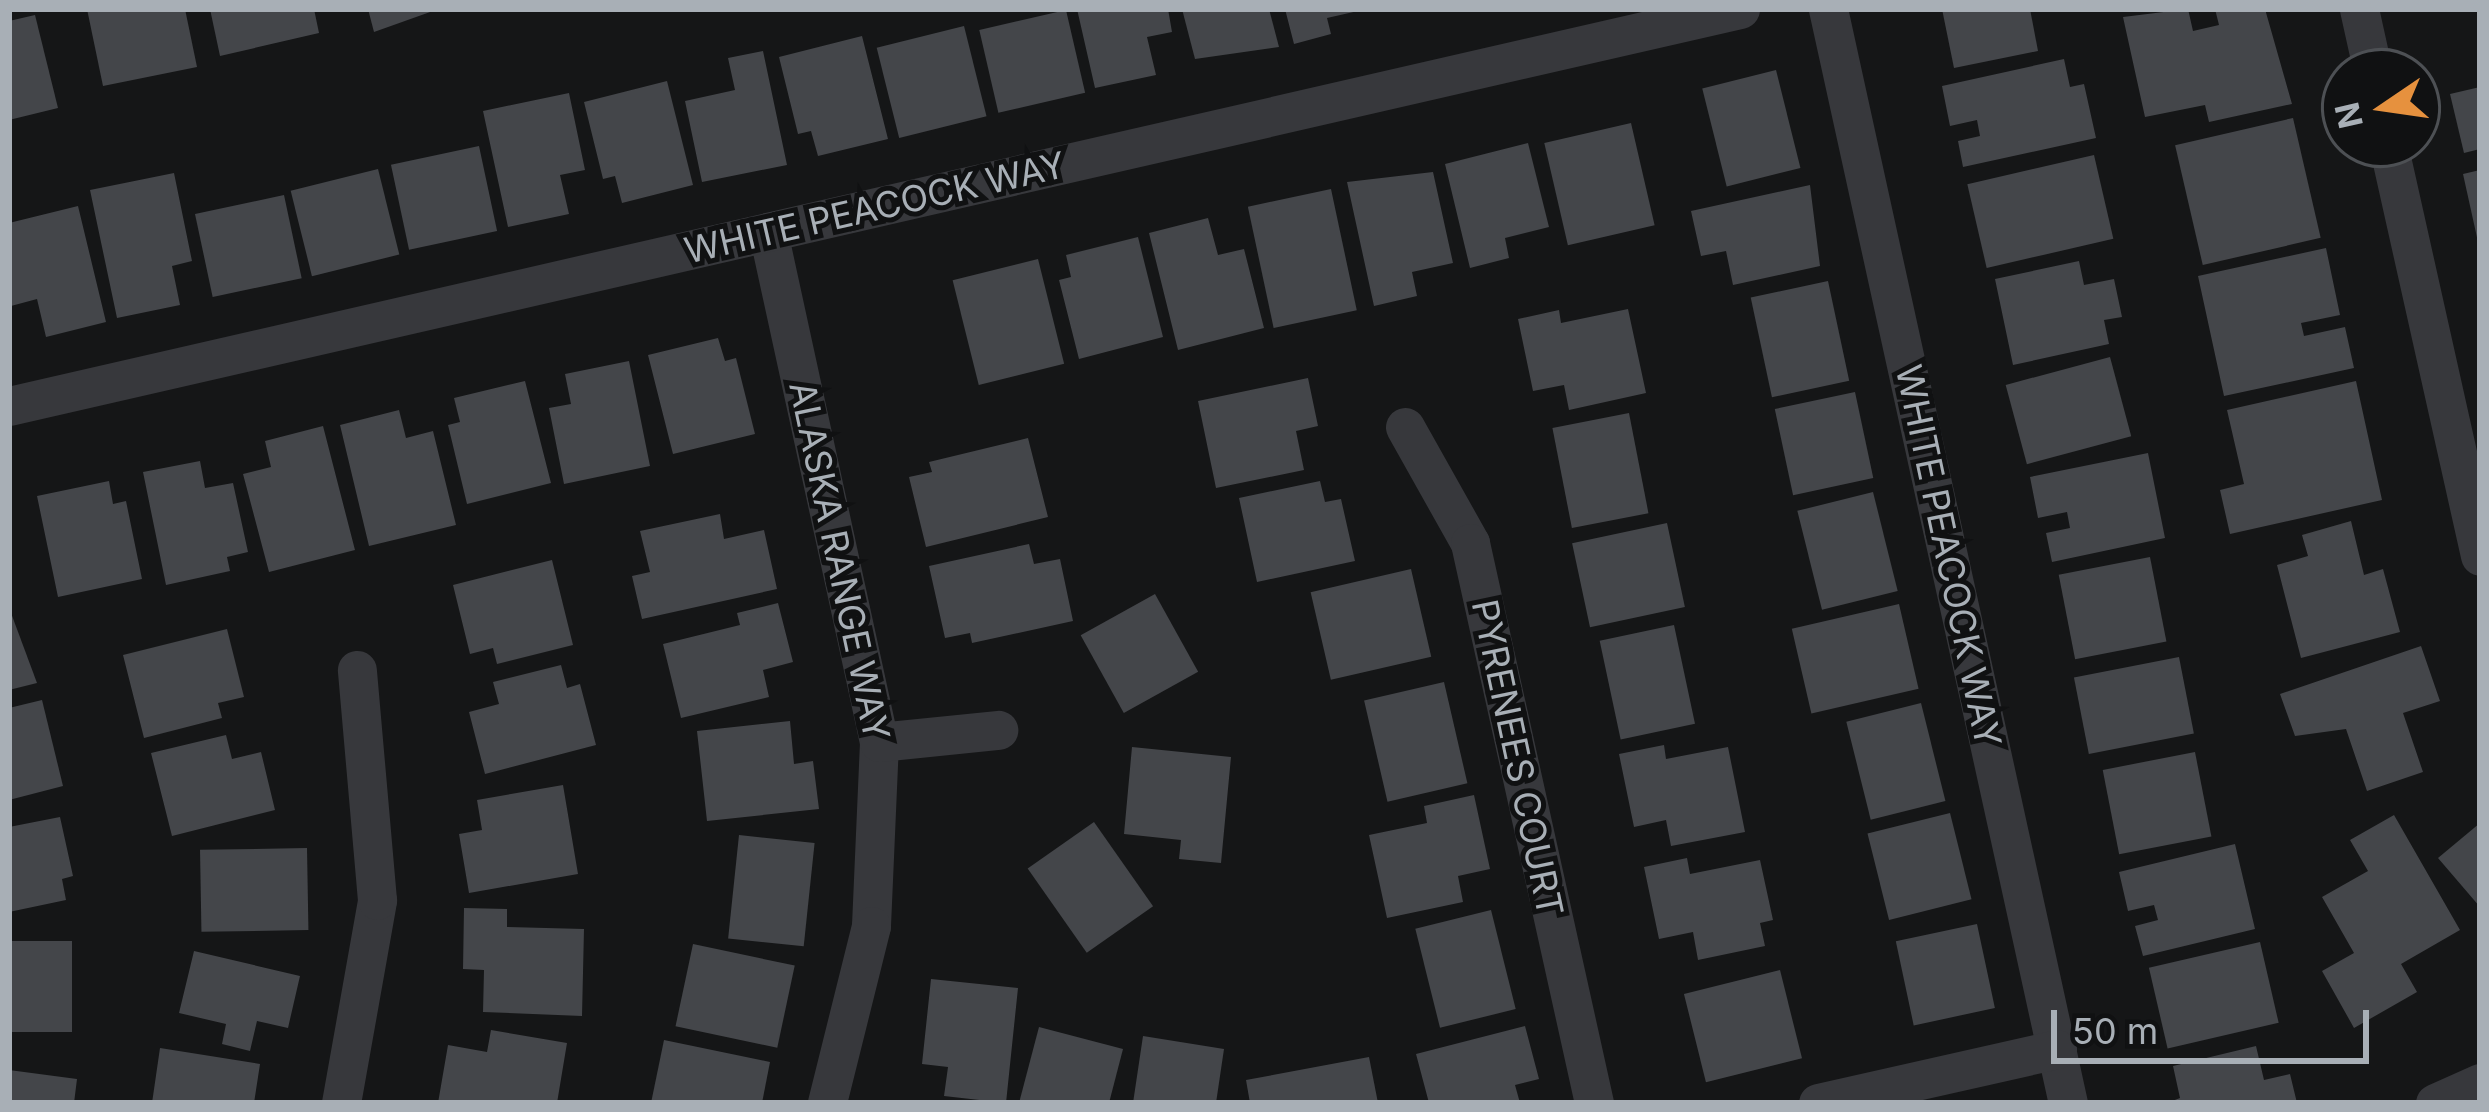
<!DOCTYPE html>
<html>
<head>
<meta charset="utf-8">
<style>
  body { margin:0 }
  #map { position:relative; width:2489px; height:1112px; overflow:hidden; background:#151617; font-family:Inter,sans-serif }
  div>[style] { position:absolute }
  .building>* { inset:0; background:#44464a; transform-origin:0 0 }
  .street>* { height:39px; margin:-19.5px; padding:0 19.5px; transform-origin:19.5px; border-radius:19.5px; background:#37383c }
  span { translate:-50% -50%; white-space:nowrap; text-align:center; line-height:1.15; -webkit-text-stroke:10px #101112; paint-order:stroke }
  .street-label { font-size:36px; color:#a8afb6 }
  .frame { position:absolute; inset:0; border:12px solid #a8afb6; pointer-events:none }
  .north { position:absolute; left:2321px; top:48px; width:120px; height:120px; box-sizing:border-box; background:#101112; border:3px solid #4d5054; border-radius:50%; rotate:257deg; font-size:33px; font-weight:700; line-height:48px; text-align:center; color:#a8afb6 }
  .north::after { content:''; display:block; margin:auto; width:42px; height:54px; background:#e6913e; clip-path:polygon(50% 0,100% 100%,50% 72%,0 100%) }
  .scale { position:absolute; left:2051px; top:1010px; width:318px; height:54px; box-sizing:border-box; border:6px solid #a8afb6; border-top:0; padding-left:15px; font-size:36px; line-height:42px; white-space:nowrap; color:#a8afb6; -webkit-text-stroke:9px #101112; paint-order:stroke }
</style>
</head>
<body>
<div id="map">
  <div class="building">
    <i style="clip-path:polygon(87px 9px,185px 9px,197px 67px,103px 86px)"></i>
    <i style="clip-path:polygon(210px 9px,314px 9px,319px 33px,220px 56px)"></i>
    <i style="clip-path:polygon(368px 9px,433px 9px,433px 11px,374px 32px)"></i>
    <i style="clip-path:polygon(1077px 9px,1168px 9px,1172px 32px,1147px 37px,1156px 75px,1095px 88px)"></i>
    <i style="clip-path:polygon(1182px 9px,1269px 9px,1279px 47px,1195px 59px)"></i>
    <i style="clip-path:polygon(1285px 9px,1358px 9px,1358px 11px,1327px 18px,1331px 34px,1294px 44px)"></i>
    <i style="clip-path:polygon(1942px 9px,2030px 9px,2038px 51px,1954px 68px)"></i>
    <i style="clip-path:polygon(2188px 9px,2193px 31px,2219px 25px,2215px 9px,2265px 9px,2292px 104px,2209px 122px,2205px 105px,2145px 117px,2123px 17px)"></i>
    <i style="left:1066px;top:10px;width:85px;height:89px;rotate:77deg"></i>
    <i style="clip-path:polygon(35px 15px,58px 108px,9px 120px,9px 21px)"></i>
    <i style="left:964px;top:26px;width:93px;height:90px;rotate:76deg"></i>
    <i style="clip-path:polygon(862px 36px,888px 139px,818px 156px,811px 131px,798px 134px,779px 57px)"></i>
    <i style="clip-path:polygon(763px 51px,787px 165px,702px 182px,685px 101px,735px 90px,728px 58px)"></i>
    <i style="clip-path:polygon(2064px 59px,2070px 87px,2084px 84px,2096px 138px,1963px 167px,1958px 141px,1980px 136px,1977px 120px,1950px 126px,1942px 86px)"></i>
    <i style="left:1776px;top:70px;width:101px;height:76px;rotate:76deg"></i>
    <i style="clip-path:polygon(667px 81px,693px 185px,622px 203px,615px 176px,603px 179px,584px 102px)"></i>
    <i style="clip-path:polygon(2480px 87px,2480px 149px,2464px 153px,2450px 94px)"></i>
    <i style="clip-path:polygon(569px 93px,585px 170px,560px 175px,569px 214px,508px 227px,483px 111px)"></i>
    <i style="left:2293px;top:118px;width:123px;height:121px;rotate:77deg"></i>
    <i style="left:1631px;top:123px;width:105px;height:89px;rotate:77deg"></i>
    <i style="clip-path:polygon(1528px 143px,1549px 227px,1505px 238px,1509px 258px,1470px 268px,1445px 164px)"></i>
    <i style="left:479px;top:146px;width:87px;height:90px;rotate:78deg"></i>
    <i style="left:2094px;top:155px;width:86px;height:130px;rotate:77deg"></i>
    <i style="left:378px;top:169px;width:88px;height:90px;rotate:76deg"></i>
    <i style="clip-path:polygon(2480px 170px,2480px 241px,2478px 242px,2463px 174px)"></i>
    <i style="clip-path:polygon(1433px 172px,1453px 263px,1412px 272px,1417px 296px,1374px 306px,1347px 182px)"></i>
    <i style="clip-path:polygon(174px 173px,192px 261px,172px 266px,180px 305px,117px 318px,90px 190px)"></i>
    <i style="clip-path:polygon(1810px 185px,1820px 266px,1733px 285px,1726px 251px,1701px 256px,1691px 211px)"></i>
    <i style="left:1331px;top:189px;width:124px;height:85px;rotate:78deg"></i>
    <i style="left:284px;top:195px;width:85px;height:91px;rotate:78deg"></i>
    <i style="clip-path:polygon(78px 206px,106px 322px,46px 337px,37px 299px,11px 306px,9px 223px)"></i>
    <i style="clip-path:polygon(1208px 218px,1218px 255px,1244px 249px,1264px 328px,1178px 350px,1149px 233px)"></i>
    <i style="clip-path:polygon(1138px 237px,1163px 337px,1079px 359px,1059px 280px,1071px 277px,1066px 255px)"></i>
    <i style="clip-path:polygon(2326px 248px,2340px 315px,2301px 323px,2304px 336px,2345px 327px,2354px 368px,2224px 396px,2198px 276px)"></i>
    <i style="left:1038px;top:259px;width:108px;height:88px;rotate:76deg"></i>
    <i style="clip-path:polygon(2079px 261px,2084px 285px,2114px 279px,2122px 317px,2104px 320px,2109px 344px,2013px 365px,1995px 279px)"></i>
    <i style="left:1828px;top:281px;width:102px;height:79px;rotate:78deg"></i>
    <i style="clip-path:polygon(1628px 309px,1646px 393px,1569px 410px,1564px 385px,1533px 391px,1518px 319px,1559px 310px,1561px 323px)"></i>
    <i style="clip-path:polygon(718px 338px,725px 361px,736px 358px,755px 434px,673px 454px,648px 355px)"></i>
    <i style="left:2110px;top:357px;width:82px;height:108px;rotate:75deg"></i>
    <i style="clip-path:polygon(629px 361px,650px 466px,564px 484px,549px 408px,571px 404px,565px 374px)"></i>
    <i style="clip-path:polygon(1308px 378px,1318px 426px,1296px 431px,1304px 470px,1216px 488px,1198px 401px)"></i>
    <i style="clip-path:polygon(525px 381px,551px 483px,467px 504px,448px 425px,460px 422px,454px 398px)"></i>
    <i style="clip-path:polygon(2356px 381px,2382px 500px,2230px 534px,2220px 490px,2244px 484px,2227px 410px)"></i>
    <i style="left:1855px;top:392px;width:88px;height:82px;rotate:78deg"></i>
    <i style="clip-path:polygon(399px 410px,406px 438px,433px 431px,456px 525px,369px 546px,340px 425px)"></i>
    <i style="left:1629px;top:413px;width:102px;height:78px;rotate:79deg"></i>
    <i style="clip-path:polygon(323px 426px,355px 550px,269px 572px,243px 474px,271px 467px,265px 441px)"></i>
    <i style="clip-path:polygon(1028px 438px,1048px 517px,926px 547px,909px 477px,932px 472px,929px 462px)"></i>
    <i style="clip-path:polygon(2148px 453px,2165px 538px,2052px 562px,2046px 533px,2070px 528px,2067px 512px,2038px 518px,2030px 477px)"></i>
    <i style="clip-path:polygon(200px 461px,205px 488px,233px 483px,248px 552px,227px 557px,230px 571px,166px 585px,143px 472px)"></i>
    <i style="clip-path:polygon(109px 481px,113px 504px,126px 501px,142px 579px,58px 597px,37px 496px)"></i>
    <i style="clip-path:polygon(1320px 481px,1325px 502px,1341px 499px,1355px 561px,1257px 582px,1239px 498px)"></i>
    <i style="left:1873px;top:492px;width:102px;height:78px;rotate:76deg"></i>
    <i style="clip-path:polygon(720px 514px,724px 539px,764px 530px,777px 589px,642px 619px,632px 576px,650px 572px,640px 531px)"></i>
    <i style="clip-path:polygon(2351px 521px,2364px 575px,2383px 569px,2400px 632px,2301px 658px,2277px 565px,2308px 556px,2302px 535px)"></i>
    <i style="left:1667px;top:523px;width:86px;height:97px;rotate:78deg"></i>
    <i style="clip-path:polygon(1029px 544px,1034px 564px,1060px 559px,1073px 621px,972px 643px,970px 633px,945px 638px,929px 566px)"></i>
    <i style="left:2150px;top:557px;width:86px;height:93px;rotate:79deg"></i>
    <i style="clip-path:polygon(552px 560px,573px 645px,497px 664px,493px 648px,470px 654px,453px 585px)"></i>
    <i style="left:1411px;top:569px;width:90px;height:103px;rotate:77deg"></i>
    <i style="left:1155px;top:594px;width:89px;height:85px;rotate:61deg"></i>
    <i style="clip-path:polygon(778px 603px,793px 662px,763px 670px,769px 697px,681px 718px,663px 644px,740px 625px,737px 613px)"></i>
    <i style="left:1899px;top:604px;width:87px;height:110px;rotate:77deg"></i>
    <i style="clip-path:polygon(11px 613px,37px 683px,9px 690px,9px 613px)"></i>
    <i style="left:1674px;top:625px;width:101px;height:76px;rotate:78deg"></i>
    <i style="clip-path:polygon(227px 629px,244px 697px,218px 703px,222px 718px,144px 738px,123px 655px)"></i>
    <i style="clip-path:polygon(2421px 646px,2440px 701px,2403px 713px,2423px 772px,2367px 791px,2346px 729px,2295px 736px,2280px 694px)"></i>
    <i style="left:2179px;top:657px;width:78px;height:107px;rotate:79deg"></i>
    <i style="clip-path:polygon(561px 665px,567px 688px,580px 684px,596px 745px,485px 774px,469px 712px,499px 704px,493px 682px)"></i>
    <i style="left:1444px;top:682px;width:104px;height:82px;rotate:77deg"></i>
    <i style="clip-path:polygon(42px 700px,63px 786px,9px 800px,9px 708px)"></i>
    <i style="left:1921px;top:703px;width:101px;height:77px;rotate:76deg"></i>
    <i style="clip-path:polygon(790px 721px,794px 764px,813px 761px,819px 809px,707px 821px,697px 731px)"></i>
    <i style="clip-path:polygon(226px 735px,232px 759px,261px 752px,275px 810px,172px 836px,151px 753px)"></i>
    <i style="clip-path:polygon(1664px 745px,1666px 759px,1728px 747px,1745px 832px,1671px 846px,1666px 820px,1634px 827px,1619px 754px)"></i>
    <i style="clip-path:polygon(1132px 747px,1231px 757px,1221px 863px,1179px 859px,1181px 840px,1124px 834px)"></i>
    <i style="left:2195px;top:752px;width:86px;height:94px;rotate:79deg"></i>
    <i style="clip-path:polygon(563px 785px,578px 874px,469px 893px,459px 834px,482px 830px,477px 800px)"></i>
    <i style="clip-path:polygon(1474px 795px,1490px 869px,1458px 876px,1463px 902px,1387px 918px,1369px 835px,1427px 823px,1424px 806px)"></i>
    <i style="left:1950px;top:813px;width:89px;height:85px;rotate:76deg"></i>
    <i style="clip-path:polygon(2394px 815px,2460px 930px,2401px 964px,2417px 992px,2354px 1028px,2322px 971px,2354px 953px,2322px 897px,2368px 871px,2350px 840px)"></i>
    <i style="clip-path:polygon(60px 817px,73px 876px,62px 879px,66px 900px,9px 912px,9px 827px)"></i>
    <i style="left:1094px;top:822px;width:103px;height:81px;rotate:55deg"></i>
    <i style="clip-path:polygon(2480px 823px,2480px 907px,2438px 858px)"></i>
    <i style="left:739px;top:835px;width:76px;height:104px;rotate:6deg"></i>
    <i style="clip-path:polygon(2235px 844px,2255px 929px,2143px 956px,2135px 926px,2158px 920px,2154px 905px,2128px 911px,2119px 872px)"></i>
    <i style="left:307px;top:848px;width:82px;height:107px;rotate:89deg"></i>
    <i style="clip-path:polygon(1687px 858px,1690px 874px,1760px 860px,1773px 920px,1760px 923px,1765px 946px,1698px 960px,1693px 932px,1659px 939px,1644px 867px)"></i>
    <i style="clip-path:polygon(464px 908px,507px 909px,507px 927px,584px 929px,582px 1016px,483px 1012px,484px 970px,463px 969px)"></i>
    <i style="left:1491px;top:910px;width:102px;height:78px;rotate:76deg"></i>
    <i style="left:1977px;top:924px;width:86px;height:83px;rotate:78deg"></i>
    <i style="left:9px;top:941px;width:63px;height:91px"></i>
    <i style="left:2260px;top:942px;width:83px;height:114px;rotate:77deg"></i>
    <i style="left:693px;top:944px;width:104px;height:84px;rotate:12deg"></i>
    <i style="clip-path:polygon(194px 951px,300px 976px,288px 1028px,257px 1021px,250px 1051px,222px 1044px,226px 1024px,179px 1013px)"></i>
    <i style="left:1780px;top:970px;width:91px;height:99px;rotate:76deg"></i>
    <i style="clip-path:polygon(931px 979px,1018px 988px,1006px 1103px,944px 1096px,948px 1067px,922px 1064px)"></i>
    <i style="clip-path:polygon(1525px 1026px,1539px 1079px,1515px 1085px,1520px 1103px,1429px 1103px,1416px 1054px)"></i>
    <i style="clip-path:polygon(1039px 1027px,1123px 1049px,1109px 1103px,1019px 1103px)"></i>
    <i style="clip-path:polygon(491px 1030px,567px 1043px,557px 1103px,438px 1103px,448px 1045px,487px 1052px)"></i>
    <i style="clip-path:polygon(1143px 1036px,1224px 1049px,1216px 1103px,1133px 1103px)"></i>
    <i style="clip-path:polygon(664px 1040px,770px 1062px,762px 1103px,651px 1103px)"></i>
    <i style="clip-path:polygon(2256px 1046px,2264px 1080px,2290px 1074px,2297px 1103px,2167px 1103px,2180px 1098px,2173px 1066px)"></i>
    <i style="clip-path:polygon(160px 1048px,260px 1064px,254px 1103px,152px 1103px)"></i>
    <i style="clip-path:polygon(1369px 1057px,1378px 1103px,1250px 1103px,1246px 1080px)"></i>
    <i style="clip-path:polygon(9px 1070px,77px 1079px,74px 1103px,9px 1103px)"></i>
  </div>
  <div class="street">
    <i style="left:1828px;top:9px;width:1120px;rotate:77.63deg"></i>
    <i style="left:2359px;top:9px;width:65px;rotate:77.5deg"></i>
    <i style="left:2388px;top:144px;width:422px;rotate:77.4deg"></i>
    <i style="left:768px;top:232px;width:522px;rotate:77.72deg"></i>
    <i style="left:879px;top:742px;width:184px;rotate:92.5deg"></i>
    <i style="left:871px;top:926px;width:182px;rotate:104deg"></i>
    <i style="left:9px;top:406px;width:1776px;rotate:-12.92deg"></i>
    <i style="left:1405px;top:427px;width:133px;rotate:60.7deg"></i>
    <i style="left:1470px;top:543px;width:574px;rotate:77.51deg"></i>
    <i style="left:879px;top:742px;width:120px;rotate:-5.8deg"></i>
    <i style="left:341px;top:1103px;width:206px;rotate:-79.9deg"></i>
    <i style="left:377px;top:900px;width:231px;rotate:-95deg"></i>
    <i style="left:1818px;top:1103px;width:245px;rotate:-12.7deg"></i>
    <i style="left:2435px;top:1103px;width:49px;rotate:-24deg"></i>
  </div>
  <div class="street-label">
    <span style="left:875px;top:208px;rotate:-13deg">WHITE PEACOCK WAY</span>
    <span style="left:1948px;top:556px;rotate:78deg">WHITE PEACOCK WAY</span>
    <span style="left:839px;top:561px;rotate:78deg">ALASKA RANGE WAY</span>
    <span style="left:1517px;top:758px;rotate:78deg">PYRENEES COURT</span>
  </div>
  <div class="frame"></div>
  <div class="north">N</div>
  <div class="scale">50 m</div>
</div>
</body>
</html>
